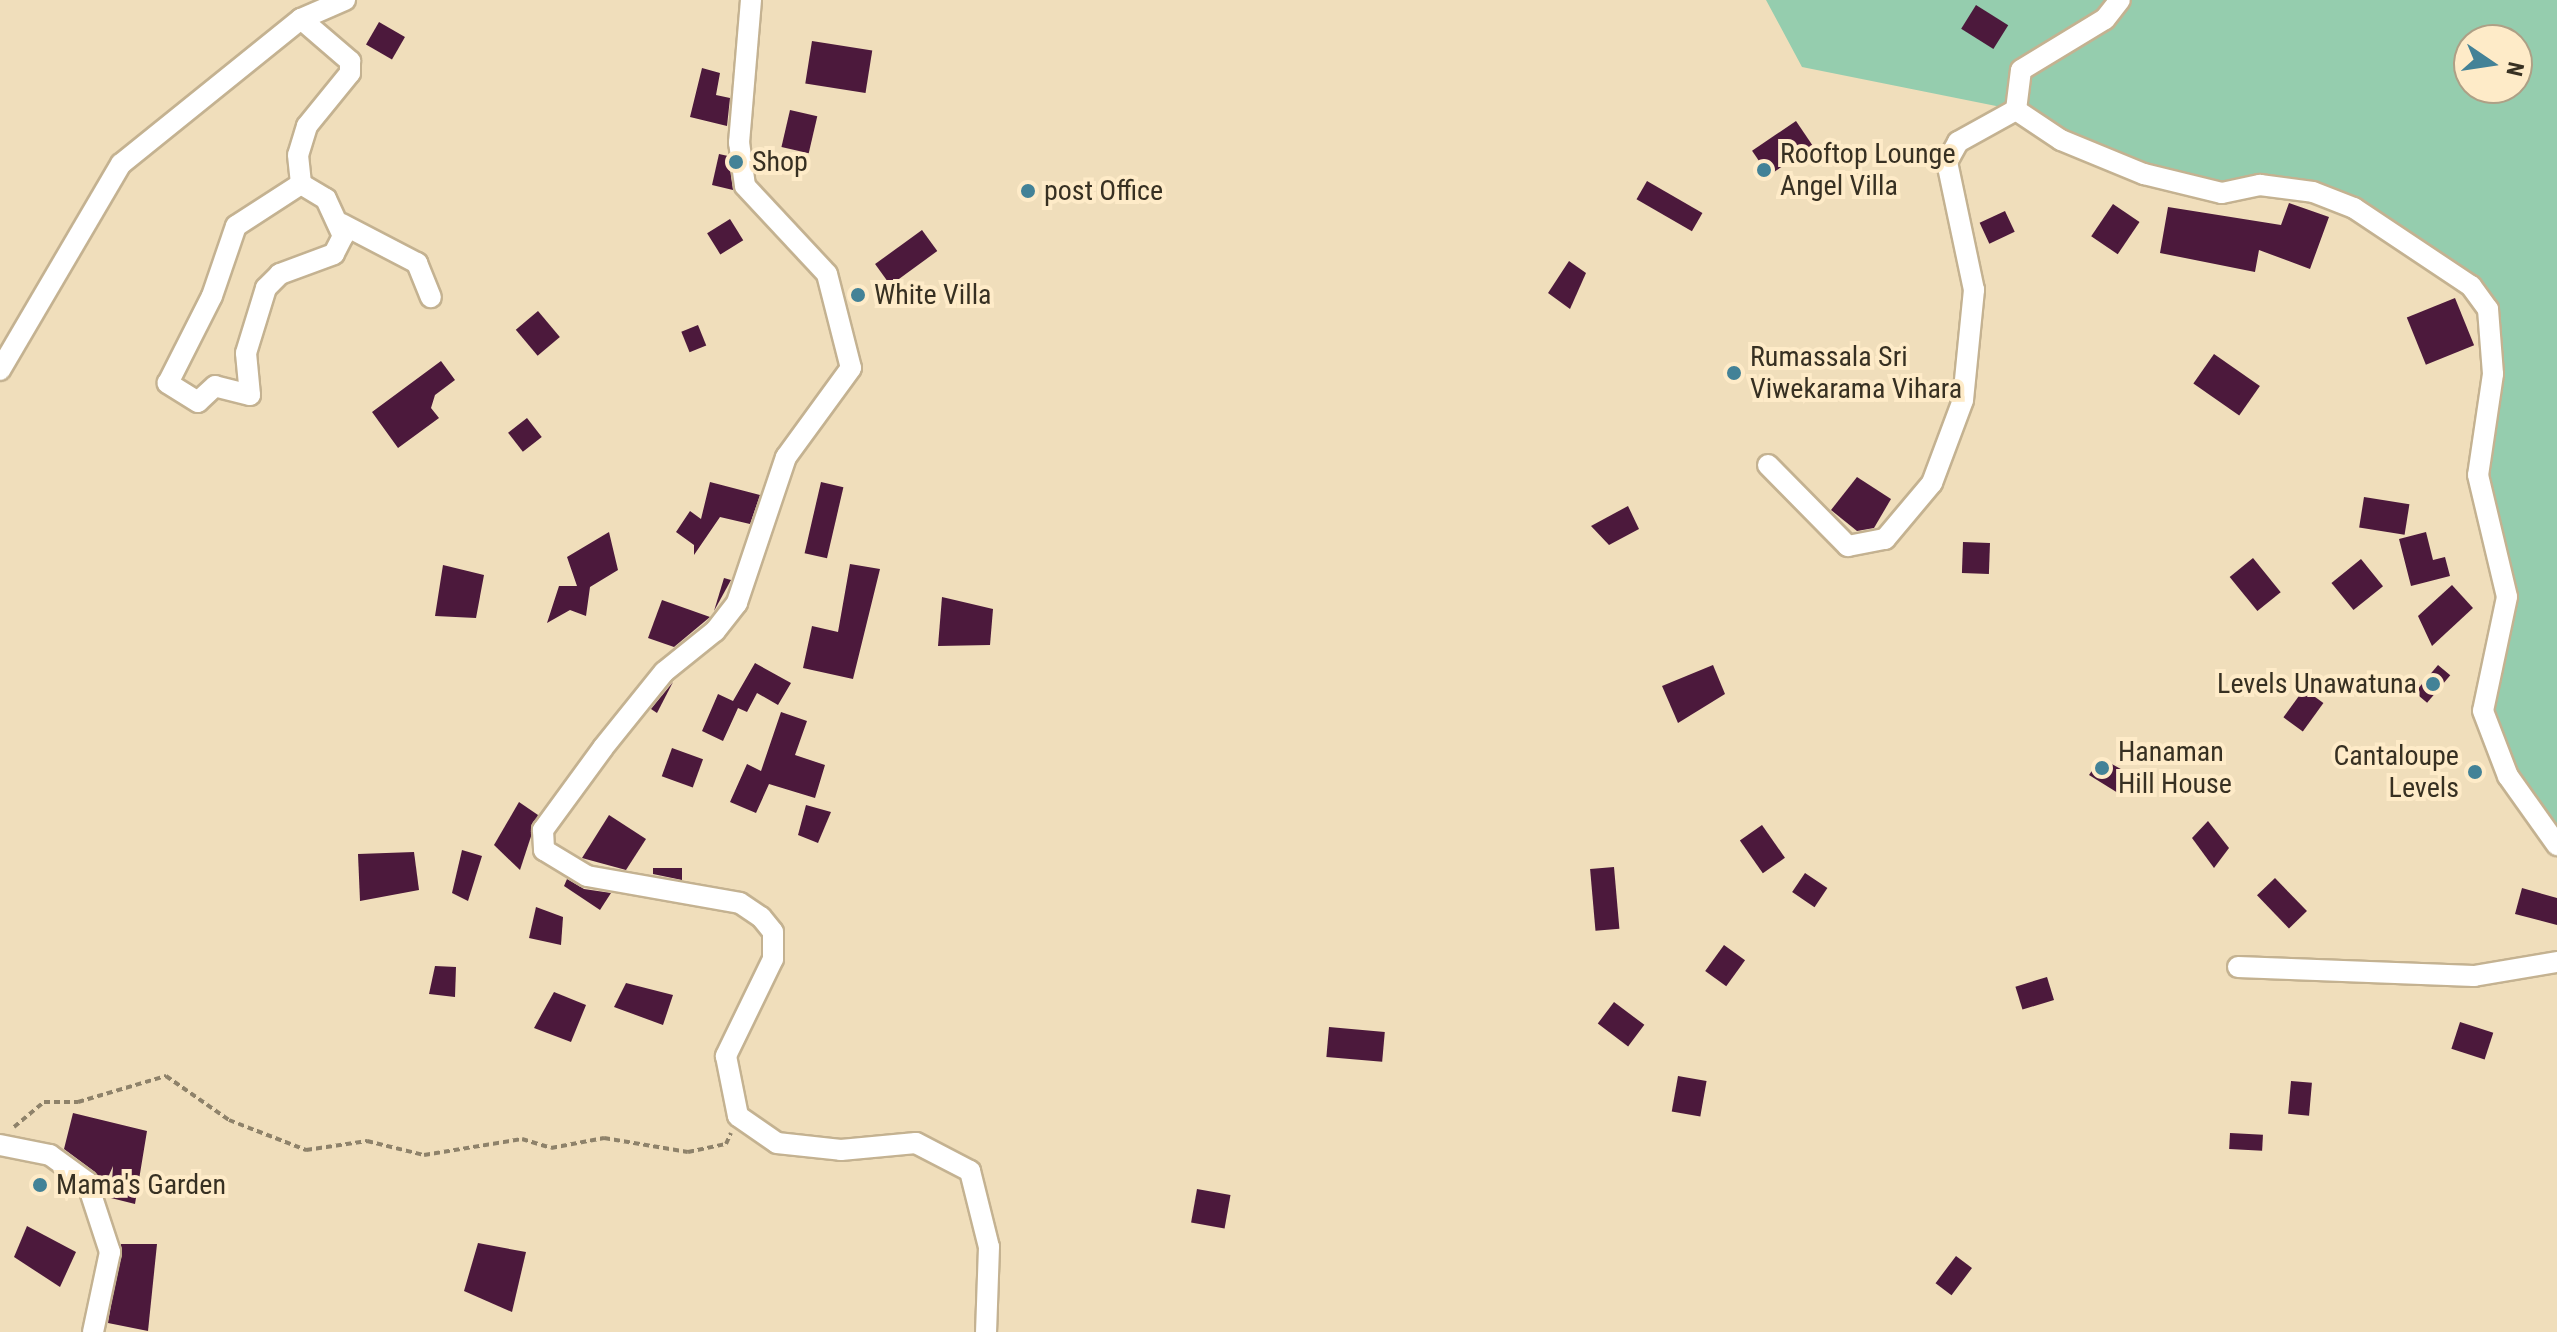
<!DOCTYPE html>
<html>
<head>
<meta charset="utf-8">
<style>
  body { margin:0 }
  #map { position:relative; width:2557px; height:1332px; overflow:hidden; background:#f0debb; font-family:"Roboto Condensed",sans-serif }
  div>[style] { position:absolute }
  .green>* { inset:0; background:#95cdae }
  .building>* { inset:0; background:#4c193c; transform-origin:0 0 }
  .path>* { height:4px; margin-top:-2px; transform-origin:0; background:repeating-linear-gradient(90deg,#8e826a 0 6px,transparent 0 10px) }
  .roads { filter:drop-shadow(2px 0 #c4b291) drop-shadow(-2px 0 #c4b291) drop-shadow(0 2px #c4b291) drop-shadow(0 -2px #c4b291) }
  .minor>* { height:20px; margin:-10px; padding:0 10px; transform-origin:10px; border-radius:10px; background:#fff }
  .dots>* { width:22px; height:22px; translate:-50% -50%; box-sizing:border-box; border:4px solid #feebc8; border-radius:50% }
  span { translate:-50% -50%; white-space:nowrap; text-align:center; line-height:1.15; -webkit-text-stroke:8px #feebc8; paint-order:stroke }
  .poi-label { font-size:28px; color:#373022 }
  .left { translate:0 -50%; text-align:left }
  .right { translate:-100% -50%; text-align:right }
  .north { position:absolute; left:2453px; top:24px; width:80px; height:80px; box-sizing:border-box; background:#feebc8; border:2px solid #aea086; border-radius:50%; rotate:103deg; font-size:22px; font-weight:700; line-height:32px; text-align:center; color:#373022 }
  .north::after { content:''; display:block; margin:auto; width:28px; height:36px; background:#438297; clip-path:polygon(50% 0,100% 100%,50% 72%,0 100%) }
</style>
</head>
<body>
<div id="map">
  <div class="green">
    <i style="clip-path:polygon(evenodd,1766px 0,2557px 0,2557px 845px,2488px 739px,2506px 611px,2480px 494px,2488px 309px,2333px 199px,2222px 193px,2144px 174px,2016px 110px,1802px 67px,1766px 0,2469px 40px,2517px 40px,2517px 88px,2469px 88px,2469px 40px)"></i>
  </div>
  <div class="building">
    <i style="left:1976px;top:5px;width:38px;height:28px;rotate:32deg"></i>
    <i style="left:379px;top:22px;width:30px;height:26px;rotate:30deg"></i>
    <i style="left:812px;top:41px;width:61px;height:43px;rotate:9deg"></i>
    <i style="clip-path:polygon(702px 68px,720px 73px,716px 95px,730px 98px,727px 126px,690px 117px)"></i>
    <i style="left:790px;top:110px;width:28px;height:38px;rotate:13deg"></i>
    <i style="left:1796px;top:121px;width:30px;height:53px;rotate:56deg"></i>
    <i style="clip-path:polygon(719px 154px,728px 156px,733px 190px,712px 185px)"></i>
    <i style="left:1647px;top:181px;width:64px;height:21px;rotate:30deg"></i>
    <i style="clip-path:polygon(2289px 203px,2329px 217px,2310px 269px,2259px 250px,2255px 272px,2160px 253px,2168px 207px,2281px 225px)"></i>
    <i style="left:2113px;top:204px;width:32px;height:39px;rotate:34deg"></i>
    <i style="left:2005px;top:211px;width:23px;height:28px;rotate:65deg"></i>
    <i style="left:730px;top:219px;width:25px;height:27px;rotate:58deg"></i>
    <i style="left:922px;top:230px;width:26px;height:58px;rotate:54deg"></i>
    <i style="clip-path:polygon(1569px 261px,1586px 273px,1570px 309px,1548px 293px)"></i>
    <i style="left:2455px;top:298px;width:51px;height:52px;rotate:68deg"></i>
    <i style="left:538px;top:311px;width:34px;height:29px;rotate:50deg"></i>
    <i style="left:698px;top:325px;width:22px;height:18px;rotate:68deg"></i>
    <i style="left:2214px;top:354px;width:56px;height:36px;rotate:35deg"></i>
    <i style="clip-path:polygon(441px 361px,455px 380px,435px 395px,431px 408px,439px 418px,398px 448px,372px 412px)"></i>
    <i style="left:527px;top:418px;width:24px;height:24px;rotate:52deg"></i>
    <i style="clip-path:polygon(1857px 477px,1891px 499px,1874px 528px,1857px 531px,1831px 510px)"></i>
    <i style="clip-path:polygon(710px 482px,760px 495px,750px 524px,720px 517px,694px 555px,694px 545px,676px 532px,690px 511px,701px 519px)"></i>
    <i style="left:821px;top:482px;width:23px;height:73px;rotate:13deg"></i>
    <i style="left:2364px;top:497px;width:46px;height:31px;rotate:9deg"></i>
    <i style="clip-path:polygon(1628px 506px,1639px 529px,1609px 545px,1591px 526px)"></i>
    <i style="clip-path:polygon(609px 532px,618px 570px,590px 587px,586px 616px,570px 610px,547px 623px,559px 586px,577px 586px,567px 557px)"></i>
    <i style="clip-path:polygon(2426px 532px,2433px 560px,2445px 557px,2450px 576px,2411px 586px,2399px 539px)"></i>
    <i style="left:1963px;top:542px;width:27px;height:31px;rotate:2deg"></i>
    <i style="left:2253px;top:558px;width:44px;height:30px;rotate:51deg"></i>
    <i style="left:2361px;top:559px;width:35px;height:38px;rotate:51deg"></i>
    <i style="clip-path:polygon(850px 564px,880px 569px,853px 679px,803px 668px,812px 626px,838px 632px)"></i>
    <i style="clip-path:polygon(443px 565px,484px 575px,476px 618px,435px 616px)"></i>
    <i style="clip-path:polygon(724px 578px,731px 580px,714px 611px)"></i>
    <i style="clip-path:polygon(2452px 585px,2473px 608px,2432px 646px,2418px 616px)"></i>
    <i style="clip-path:polygon(942px 597px,993px 609px,990px 645px,938px 646px)"></i>
    <i style="clip-path:polygon(662px 600px,710px 617px,674px 647px,648px 638px)"></i>
    <i style="clip-path:polygon(755px 663px,791px 683px,778px 705px,757px 693px,747px 712px,738px 708px,723px 741px,702px 731px,718px 694px,733px 701px)"></i>
    <i style="clip-path:polygon(1713px 665px,1725px 694px,1678px 723px,1662px 686px)"></i>
    <i style="left:2438px;top:665px;width:16px;height:36px;rotate:40deg"></i>
    <i style="clip-path:polygon(673px 682px,657px 713px,651px 709px)"></i>
    <i style="left:2304px;top:689px;width:24px;height:35px;rotate:36deg"></i>
    <i style="clip-path:polygon(781px 712px,807px 721px,795px 755px,825px 765px,815px 798px,769px 784px,756px 813px,730px 802px,747px 764px,761px 771px)"></i>
    <i style="left:672px;top:748px;width:33px;height:30px;rotate:20deg"></i>
    <i style="clip-path:polygon(2101px 758px,2128px 773px,2118px 793px,2089px 775px)"></i>
    <i style="clip-path:polygon(519px 802px,538px 815px,520px 870px,494px 845px)"></i>
    <i style="clip-path:polygon(806px 805px,831px 812px,818px 843px,798px 835px)"></i>
    <i style="clip-path:polygon(609px 815px,646px 839px,626px 870px,582px 858px)"></i>
    <i style="clip-path:polygon(2208px 821px,2229px 848px,2214px 868px,2192px 838px)"></i>
    <i style="left:1762px;top:825px;width:40px;height:27px;rotate:55deg"></i>
    <i style="clip-path:polygon(462px 850px,482px 856px,468px 901px,452px 893px)"></i>
    <i style="clip-path:polygon(414px 852px,419px 890px,360px 901px,358px 854px)"></i>
    <i style="left:1614px;top:867px;width:62px;height:24px;rotate:85deg"></i>
    <i style="clip-path:polygon(653px 868px,682px 868px,682px 880px,653px 874px)"></i>
    <i style="left:1805px;top:873px;width:27px;height:23px;rotate:34deg"></i>
    <i style="left:2275px;top:878px;width:46px;height:25px;rotate:46deg"></i>
    <i style="clip-path:polygon(567px 879px,584px 889px,611px 893px,600px 910px,564px 886px)"></i>
    <i style="clip-path:polygon(2522px 888px,2557px 898px,2557px 925px,2515px 914px)"></i>
    <i style="clip-path:polygon(536px 907px,563px 917px,561px 945px,529px 938px)"></i>
    <i style="left:1724px;top:945px;width:26px;height:32px;rotate:36deg"></i>
    <i style="clip-path:polygon(435px 966px,456px 967px,455px 997px,429px 994px)"></i>
    <i style="left:2047px;top:977px;width:24px;height:33px;rotate:73deg"></i>
    <i style="clip-path:polygon(626px 983px,673px 995px,663px 1025px,614px 1007px)"></i>
    <i style="clip-path:polygon(554px 992px,586px 1005px,571px 1042px,534px 1028px)"></i>
    <i style="left:1614px;top:1002px;width:38px;height:27px;rotate:37deg"></i>
    <i style="left:2460px;top:1022px;width:35px;height:28px;rotate:18deg"></i>
    <i style="left:1329px;top:1027px;width:56px;height:30px;rotate:5deg"></i>
    <i style="left:1678px;top:1076px;width:29px;height:36px;rotate:10deg"></i>
    <i style="left:2291px;top:1081px;width:21px;height:33px;rotate:5deg"></i>
    <i style="clip-path:polygon(73px 1113px,147px 1131px,135px 1204px,111px 1198px,113px 1166px,103px 1189px,95px 1172px,64px 1149px)"></i>
    <i style="left:2230px;top:1133px;width:33px;height:16px;rotate:3deg"></i>
    <i style="left:1197px;top:1189px;width:34px;height:34px;rotate:10deg"></i>
    <i style="clip-path:polygon(27px 1226px,76px 1252px,60px 1287px,14px 1257px)"></i>
    <i style="clip-path:polygon(478px 1243px,526px 1252px,512px 1312px,464px 1291px)"></i>
    <i style="clip-path:polygon(121px 1244px,157px 1244px,148px 1331px,108px 1323px)"></i>
    <i style="left:1956px;top:1256px;width:20px;height:34px;rotate:37deg"></i>
  </div>
  <div class="path">
    <i style="left:14px;top:1127px;width:39px;rotate:-40deg"></i>
    <i style="left:44px;top:1102px;width:34px"></i>
    <i style="left:78px;top:1102px;width:92px;rotate:-16.5deg"></i>
    <i style="left:166px;top:1076px;width:77px;rotate:34.9deg"></i>
    <i style="left:229px;top:1120px;width:83px;rotate:21.3deg"></i>
    <i style="left:306px;top:1150px;width:62px;rotate:-8.4deg"></i>
    <i style="left:367px;top:1141px;width:59px;rotate:13.8deg"></i>
    <i style="left:424px;top:1155px;width:99px;rotate:-9.3deg"></i>
    <i style="left:522px;top:1139px;width:30px;rotate:17deg"></i>
    <i style="left:551px;top:1148px;width:54px;rotate:-10.7deg"></i>
    <i style="left:604px;top:1138px;width:85px;rotate:9.5deg"></i>
    <i style="left:688px;top:1152px;width:39px;rotate:-12deg"></i>
    <i style="left:726px;top:1144px;width:12px;rotate:-66deg"></i>
  </div>
  <div class="roads">
    <div class="minor">
      <i style="left:751px;top:0;width:143px;rotate:94.8deg"></i>
      <i style="left:739px;top:142px;width:44px;rotate:82.2deg"></i>
      <i style="left:745px;top:186px;width:120px;rotate:47deg"></i>
      <i style="left:827px;top:274px;width:97px;rotate:75.7deg"></i>
      <i style="left:851px;top:368px;width:110px;rotate:126.1deg"></i>
      <i style="left:786px;top:457px;width:154px;rotate:108.6deg"></i>
      <i style="left:737px;top:603px;width:36px;rotate:128deg"></i>
      <i style="left:715px;top:631px;width:65px;rotate:141.2deg"></i>
      <i style="left:664px;top:672px;width:97px;rotate:128.8deg"></i>
      <i style="left:603px;top:748px;width:102px;rotate:126.2deg"></i>
      <i style="left:543px;top:830px;width:20px;rotate:87deg"></i>
      <i style="left:544px;top:850px;width:50px;rotate:31.2deg"></i>
      <i style="left:587px;top:876px;width:155px;rotate:10deg"></i>
      <i style="left:740px;top:903px;width:25px;rotate:34deg"></i>
      <i style="left:761px;top:917px;width:19px;rotate:51deg"></i>
      <i style="left:773px;top:932px;width:27px;rotate:90deg"></i>
      <i style="left:773px;top:959px;width:108px;rotate:115.9deg"></i>
      <i style="left:726px;top:1056px;width:61px;rotate:78.7deg"></i>
      <i style="left:738px;top:1116px;width:47px;rotate:34.7deg"></i>
      <i style="left:777px;top:1143px;width:64px;rotate:6.2deg"></i>
      <i style="left:841px;top:1150px;width:75px;rotate:-5.3deg"></i>
      <i style="left:916px;top:1143px;width:61px;rotate:27.4deg"></i>
      <i style="left:970px;top:1171px;width:78px;rotate:76deg"></i>
      <i style="left:989px;top:1247px;width:85px;rotate:92deg"></i>
      <i style="left:301px;top:19px;width:65px;rotate:40.6deg"></i>
      <i style="left:350px;top:61px;width:12px;rotate:90deg"></i>
      <i style="left:350px;top:73px;width:68px;rotate:129.1deg"></i>
      <i style="left:307px;top:126px;width:30px;rotate:107deg"></i>
      <i style="left:298px;top:155px;width:29px;rotate:84deg"></i>
      <i style="left:301px;top:184px;width:29px;rotate:31deg"></i>
      <i style="left:326px;top:199px;width:41px;rotate:65.3deg"></i>
      <i style="left:343px;top:236px;width:20px;rotate:117deg"></i>
      <i style="left:334px;top:254px;width:58px;rotate:159.7deg"></i>
      <i style="left:280px;top:274px;width:20px;rotate:135deg"></i>
      <i style="left:266px;top:288px;width:68px;rotate:107.1deg"></i>
      <i style="left:246px;top:353px;width:42px;rotate:84.6deg"></i>
      <i style="left:250px;top:395px;width:36px;rotate:-166deg"></i>
      <i style="left:215px;top:386px;width:23px;rotate:137deg"></i>
      <i style="left:198px;top:402px;width:36px;rotate:-148deg"></i>
      <i style="left:168px;top:383px;width:97px;rotate:-63.2deg"></i>
      <i style="left:212px;top:296px;width:74px;rotate:-71.1deg"></i>
      <i style="left:236px;top:226px;width:77px;rotate:-32.9deg"></i>
      <i style="left:2016px;top:110px;width:40px;rotate:-82.9deg"></i>
      <i style="left:2021px;top:70px;width:98px;rotate:-31.3deg"></i>
      <i style="left:2105px;top:19px;width:24px;rotate:-52deg"></i>
      <i style="left:342px;top:224px;width:85px;rotate:27.5deg"></i>
      <i style="left:417px;top:263px;width:37px;rotate:68deg"></i>
      <i style="left:0;top:370px;width:239px;rotate:-59.6deg"></i>
      <i style="left:121px;top:164px;width:231px;rotate:-38.9deg"></i>
      <i style="left:301px;top:19px;width:48px;rotate:-23.4deg"></i>
      <i style="left:1768px;top:465px;width:114px;rotate:45.4deg"></i>
      <i style="left:1848px;top:546px;width:38px;rotate:-11deg"></i>
      <i style="left:1885px;top:539px;width:73px;rotate:-50deg"></i>
      <i style="left:1932px;top:483px;width:89px;rotate:-69.5deg"></i>
      <i style="left:1963px;top:400px;width:111px;rotate:-84.3deg"></i>
      <i style="left:1974px;top:290px;width:131px;rotate:-101.9deg"></i>
      <i style="left:1947px;top:162px;width:23px;rotate:-61deg"></i>
      <i style="left:1958px;top:142px;width:66px;rotate:-28.9deg"></i>
      <i style="left:2016px;top:110px;width:54px;rotate:33.7deg"></i>
      <i style="left:2061px;top:140px;width:90px;rotate:22.3deg"></i>
      <i style="left:2144px;top:174px;width:80px;rotate:13.7deg"></i>
      <i style="left:2222px;top:193px;width:39px;rotate:-12deg"></i>
      <i style="left:2260px;top:185px;width:53px;rotate:7.5deg"></i>
      <i style="left:2313px;top:192px;width:44px;rotate:21.3deg"></i>
      <i style="left:2354px;top:208px;width:141px;rotate:33.7deg"></i>
      <i style="left:2471px;top:286px;width:29px;rotate:54deg"></i>
      <i style="left:2488px;top:309px;width:65px;rotate:85.6deg"></i>
      <i style="left:2493px;top:374px;width:102px;rotate:98.4deg"></i>
      <i style="left:2478px;top:475px;width:125px;rotate:76.6deg"></i>
      <i style="left:2507px;top:597px;width:116px;rotate:101.9deg"></i>
      <i style="left:2483px;top:711px;width:70px;rotate:69deg"></i>
      <i style="left:2508px;top:776px;width:85px;rotate:54.6deg"></i>
      <i style="left:2238px;top:967px;width:236px;rotate:2.2deg"></i>
      <i style="left:2474px;top:976px;width:84px;rotate:-9.6deg"></i>
      <i style="left:0;top:1145px;width:51px;rotate:11.3deg"></i>
      <i style="left:50px;top:1155px;width:46px;rotate:36.1deg"></i>
      <i style="left:87px;top:1182px;width:74px;rotate:71.8deg"></i>
      <i style="left:110px;top:1252px;width:82px;rotate:102deg"></i>
    </div>
  </div>
  <div class="dots">
    <i style="left:736px;top:162px;background:#438297"></i>
    <i style="left:1764px;top:170px;background:#438297"></i>
    <i style="left:1028px;top:191px;background:#438297"></i>
    <i style="left:858px;top:295px;background:#438297"></i>
    <i style="left:1734px;top:373px;background:#438297"></i>
    <i style="left:2433px;top:684px;background:#438297"></i>
    <i style="left:2102px;top:768px;background:#438297"></i>
    <i style="left:2475px;top:772px;background:#438297"></i>
    <i style="left:40px;top:1185px;background:#438297"></i>
  </div>
  <div class="poi-label">
    <span class="left" style="left:1780px;top:170px">Rooftop Lounge<br>Angel Villa</span>
    <span class="left" style="left:752px;top:162px">Shop</span>
    <span class="left" style="left:1044px;top:191px">post Office</span>
    <span class="left" style="left:874px;top:295px">White Villa</span>
    <span class="left" style="left:1750px;top:373px">Rumassala Sri<br>Viwekarama Vihara</span>
    <span class="right" style="left:2417px;top:684px">Levels Unawatuna</span>
    <span class="left" style="left:2118px;top:768px">Hanaman<br>Hill House</span>
    <span class="right" style="left:2459px;top:772px">Cantaloupe<br>Levels</span>
    <span class="left" style="left:56px;top:1185px">Mama's Garden</span>
  </div>
  <div class="north">N</div>
</div>
</body>
</html>
